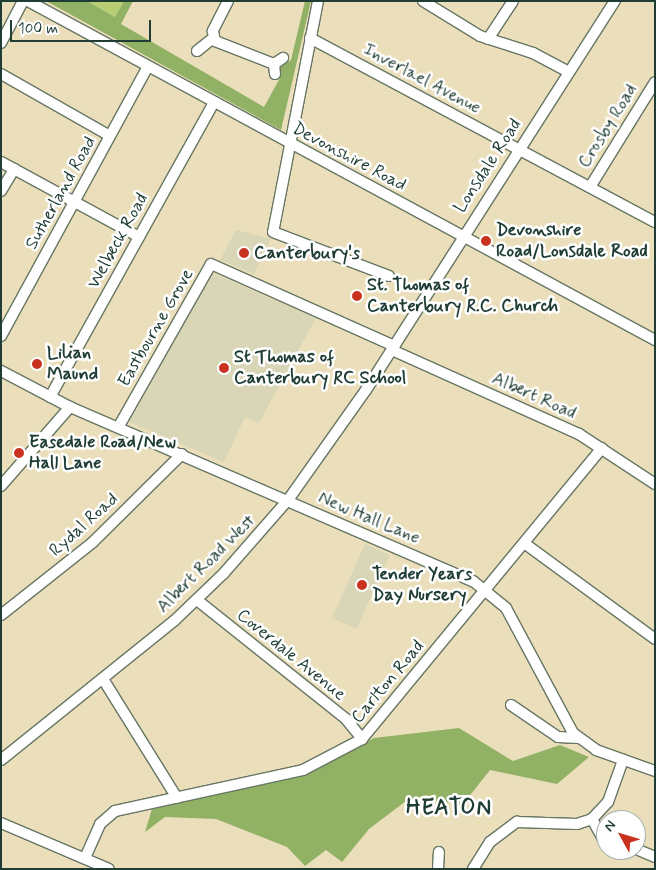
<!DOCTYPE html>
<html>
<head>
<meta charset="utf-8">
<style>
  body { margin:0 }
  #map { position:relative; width:656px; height:870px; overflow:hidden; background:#ebdfbb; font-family:Mynerve,sans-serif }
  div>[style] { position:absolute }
  .built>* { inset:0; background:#d8d6b6; transform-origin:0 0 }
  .green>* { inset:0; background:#b7ce72 }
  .forest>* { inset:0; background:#91b164 }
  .roads { filter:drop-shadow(1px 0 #667663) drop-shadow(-1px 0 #667663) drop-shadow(0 1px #667663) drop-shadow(0 -1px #667663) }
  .minor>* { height:10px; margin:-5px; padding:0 5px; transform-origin:5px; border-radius:5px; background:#fff }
  .dots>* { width:14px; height:14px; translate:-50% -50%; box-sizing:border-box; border:2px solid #fff; border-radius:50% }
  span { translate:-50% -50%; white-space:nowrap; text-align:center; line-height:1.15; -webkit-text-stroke:5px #fff; paint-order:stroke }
  .street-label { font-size:18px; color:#1f3d34 }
  .poi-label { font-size:18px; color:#1f3d34; font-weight:700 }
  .left { translate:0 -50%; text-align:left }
  .district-label { font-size:22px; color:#1f3d34; font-weight:700; letter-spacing:1px }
  .frame { position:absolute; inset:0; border:2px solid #1f3d34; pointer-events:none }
  .north { position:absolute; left:596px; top:810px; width:50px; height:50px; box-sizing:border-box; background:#fff; border:1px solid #a5b1ae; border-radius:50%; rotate:309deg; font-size:14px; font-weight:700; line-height:20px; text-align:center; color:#1f3d34 }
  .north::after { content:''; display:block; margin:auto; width:18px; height:22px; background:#c8321e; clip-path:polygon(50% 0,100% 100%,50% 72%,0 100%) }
  .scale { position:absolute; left:10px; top:20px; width:141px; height:22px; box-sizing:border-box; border:2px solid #1f3d34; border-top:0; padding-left:6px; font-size:15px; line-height:18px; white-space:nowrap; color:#1f3d34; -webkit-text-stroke:4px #fff; paint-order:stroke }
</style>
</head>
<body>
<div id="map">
  <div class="built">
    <i style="clip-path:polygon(236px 230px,271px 239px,254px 274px,220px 260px)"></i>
    <i style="clip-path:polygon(212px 273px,316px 318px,259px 423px,245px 417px,224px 462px,129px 422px)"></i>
    <i style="left:365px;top:544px;width:27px;height:81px;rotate:24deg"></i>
  </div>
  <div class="green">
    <i style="clip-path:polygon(87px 1px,124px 1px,115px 17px)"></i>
  </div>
  <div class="forest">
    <i style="clip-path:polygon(46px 1px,87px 1px,115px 17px,124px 1px,133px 1px,121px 24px,264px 107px,280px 78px,281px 66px,291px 60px,305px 1px,311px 1px,281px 130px)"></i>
    <i style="clip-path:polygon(459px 728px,513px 761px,560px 745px,589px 757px,557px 784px,490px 770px,460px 808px,453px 802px,438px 803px,427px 795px,406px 801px,369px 829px,342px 862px,326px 850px,305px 866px,287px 847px,216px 819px,165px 817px,145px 832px,152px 809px,302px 776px,374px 738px)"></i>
  </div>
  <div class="roads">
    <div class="minor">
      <i style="left:28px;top:1px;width:713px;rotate:28.4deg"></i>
      <i style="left:228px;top:1px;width:34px;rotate:117deg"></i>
      <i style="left:213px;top:31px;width:10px;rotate:79deg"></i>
      <i style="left:215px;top:41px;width:63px;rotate:21.3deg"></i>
      <i style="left:318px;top:1px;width:235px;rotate:101deg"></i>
      <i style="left:273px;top:232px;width:124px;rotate:20.8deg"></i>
      <i style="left:423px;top:1px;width:67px;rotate:31.6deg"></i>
      <i style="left:480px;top:36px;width:56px;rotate:17.8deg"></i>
      <i style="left:533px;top:53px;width:40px;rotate:28deg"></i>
      <i style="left:310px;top:38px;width:391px;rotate:28.1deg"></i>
      <i style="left:488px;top:39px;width:45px;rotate:-56.7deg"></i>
      <i style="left:1px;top:43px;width:47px;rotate:-62.4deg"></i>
      <i style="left:197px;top:51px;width:21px;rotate:-39deg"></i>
      <i style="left:1px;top:74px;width:125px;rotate:29.6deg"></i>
      <i style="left:275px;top:74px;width:10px;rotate:-96deg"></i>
      <i style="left:274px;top:64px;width:11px;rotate:-34deg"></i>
      <i style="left:1px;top:162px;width:157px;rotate:28.5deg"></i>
      <i style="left:590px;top:187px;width:123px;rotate:-58.2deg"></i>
      <i style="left:1px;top:191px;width:26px;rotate:-59deg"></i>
      <i style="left:1px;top:336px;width:307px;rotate:-61.4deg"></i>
      <i style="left:392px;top:350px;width:205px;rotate:24.2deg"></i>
      <i style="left:579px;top:434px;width:91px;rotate:33.3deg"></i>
      <i style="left:1px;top:371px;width:78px;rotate:27.6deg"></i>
      <i style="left:70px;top:407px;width:439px;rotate:23.4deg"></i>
      <i style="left:473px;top:581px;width:43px;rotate:39.3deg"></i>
      <i style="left:506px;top:608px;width:142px;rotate:61.8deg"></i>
      <i style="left:573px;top:733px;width:29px;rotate:36deg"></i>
      <i style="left:596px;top:750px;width:63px;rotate:19.6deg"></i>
      <i style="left:50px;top:397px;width:338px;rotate:-60.9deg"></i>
      <i style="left:119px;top:426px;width:186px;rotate:-60.4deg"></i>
      <i style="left:211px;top:264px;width:201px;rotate:24.1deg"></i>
      <i style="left:1px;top:486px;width:105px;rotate:-48.9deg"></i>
      <i style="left:524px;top:543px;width:162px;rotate:36.2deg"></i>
      <i style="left:197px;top:600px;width:191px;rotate:38.6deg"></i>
      <i style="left:346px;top:719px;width:26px;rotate:51deg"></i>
      <i style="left:1px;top:615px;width:117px;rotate:-38.4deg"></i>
      <i style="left:93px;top:542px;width:125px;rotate:-44.7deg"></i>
      <i style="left:103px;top:679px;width:140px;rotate:58.1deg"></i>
      <i style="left:511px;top:705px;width:57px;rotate:34.2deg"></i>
      <i style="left:558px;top:737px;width:20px;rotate:3deg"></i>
      <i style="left:1px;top:760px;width:222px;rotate:-38.8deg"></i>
      <i style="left:174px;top:621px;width:69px;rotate:-43.8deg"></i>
      <i style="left:224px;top:573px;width:97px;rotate:-48.8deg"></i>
      <i style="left:288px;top:500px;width:135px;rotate:-54.7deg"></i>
      <i style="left:366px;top:390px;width:462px;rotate:-57.4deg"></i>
      <i style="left:592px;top:819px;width:29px;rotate:61deg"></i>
      <i style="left:1px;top:823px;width:117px;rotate:23.1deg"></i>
      <i style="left:636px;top:849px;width:21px;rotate:23deg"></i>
      <i style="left:612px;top:850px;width:18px"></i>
      <i style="left:85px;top:858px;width:37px;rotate:-66deg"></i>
      <i style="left:100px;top:824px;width:20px;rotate:-41deg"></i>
      <i style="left:115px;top:811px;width:192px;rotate:-12.3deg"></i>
      <i style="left:303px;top:770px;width:67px;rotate:-27.7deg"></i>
      <i style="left:362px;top:739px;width:377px;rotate:-50.5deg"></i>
      <i style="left:438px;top:869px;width:17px;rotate:-87deg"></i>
      <i style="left:473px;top:869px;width:32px;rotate:-58deg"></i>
      <i style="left:490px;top:842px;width:34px;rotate:-37deg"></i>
      <i style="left:517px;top:822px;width:60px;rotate:1.9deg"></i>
      <i style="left:577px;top:824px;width:16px;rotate:-18deg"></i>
      <i style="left:592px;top:819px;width:23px;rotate:-47deg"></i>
      <i style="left:608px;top:802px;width:45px;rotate:-70.3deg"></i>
    </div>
  </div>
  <div class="dots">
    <i style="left:486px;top:241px;background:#c8321e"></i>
    <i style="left:244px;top:253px;background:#c8321e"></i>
    <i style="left:357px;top:296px;background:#c8321e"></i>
    <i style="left:37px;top:364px;background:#c8321e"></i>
    <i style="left:224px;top:368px;background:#c8321e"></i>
    <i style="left:19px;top:453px;background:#c8321e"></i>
    <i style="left:362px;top:585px;background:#c8321e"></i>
  </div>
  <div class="street-label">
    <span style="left:422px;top:79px;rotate:28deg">Inverlael Avenue</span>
    <span style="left:608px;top:126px;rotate:-58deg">Crosby Road</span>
    <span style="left:349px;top:157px;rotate:28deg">Devonshire Road</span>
    <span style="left:488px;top:166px;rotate:-57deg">Lonsdale Road</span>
    <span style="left:61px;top:193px;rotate:-61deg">Sutherland Road</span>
    <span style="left:118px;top:241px;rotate:-61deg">Welbeck Road</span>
    <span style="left:156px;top:328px;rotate:-60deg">Eastbourne Grove</span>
    <span style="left:534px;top:396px;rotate:24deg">Albert Road</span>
    <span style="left:369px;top:518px;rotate:23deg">New Hall Lane</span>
    <span style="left:84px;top:525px;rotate:-42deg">Rydal Road</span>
    <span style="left:206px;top:564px;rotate:-45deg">Albert Road West</span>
    <span style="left:291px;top:655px;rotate:39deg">Coverdale Avenue</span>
    <span style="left:388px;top:682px;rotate:-50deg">Carlton Road</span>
  </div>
  <div class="poi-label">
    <span class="left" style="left:496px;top:241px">Devonshire<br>Road/Lonsdale Road</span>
    <span class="left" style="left:254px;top:253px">Canterbury's</span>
    <span class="left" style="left:367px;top:296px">St. Thomas of<br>Canterbury R.C. Church</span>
    <span class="left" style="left:47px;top:364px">Lilian<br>Maund</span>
    <span class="left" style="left:234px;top:368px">St Thomas of<br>Canterbury RC School</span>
    <span class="left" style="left:29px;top:453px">Easedale Road/New<br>Hall Lane</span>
    <span class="left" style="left:372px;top:585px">Tender Years<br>Day Nursery</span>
  </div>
  <div class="district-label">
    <span style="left:449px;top:809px">HEATON</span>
  </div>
  <div class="frame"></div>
  <div class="north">N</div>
  <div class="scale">100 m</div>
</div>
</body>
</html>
